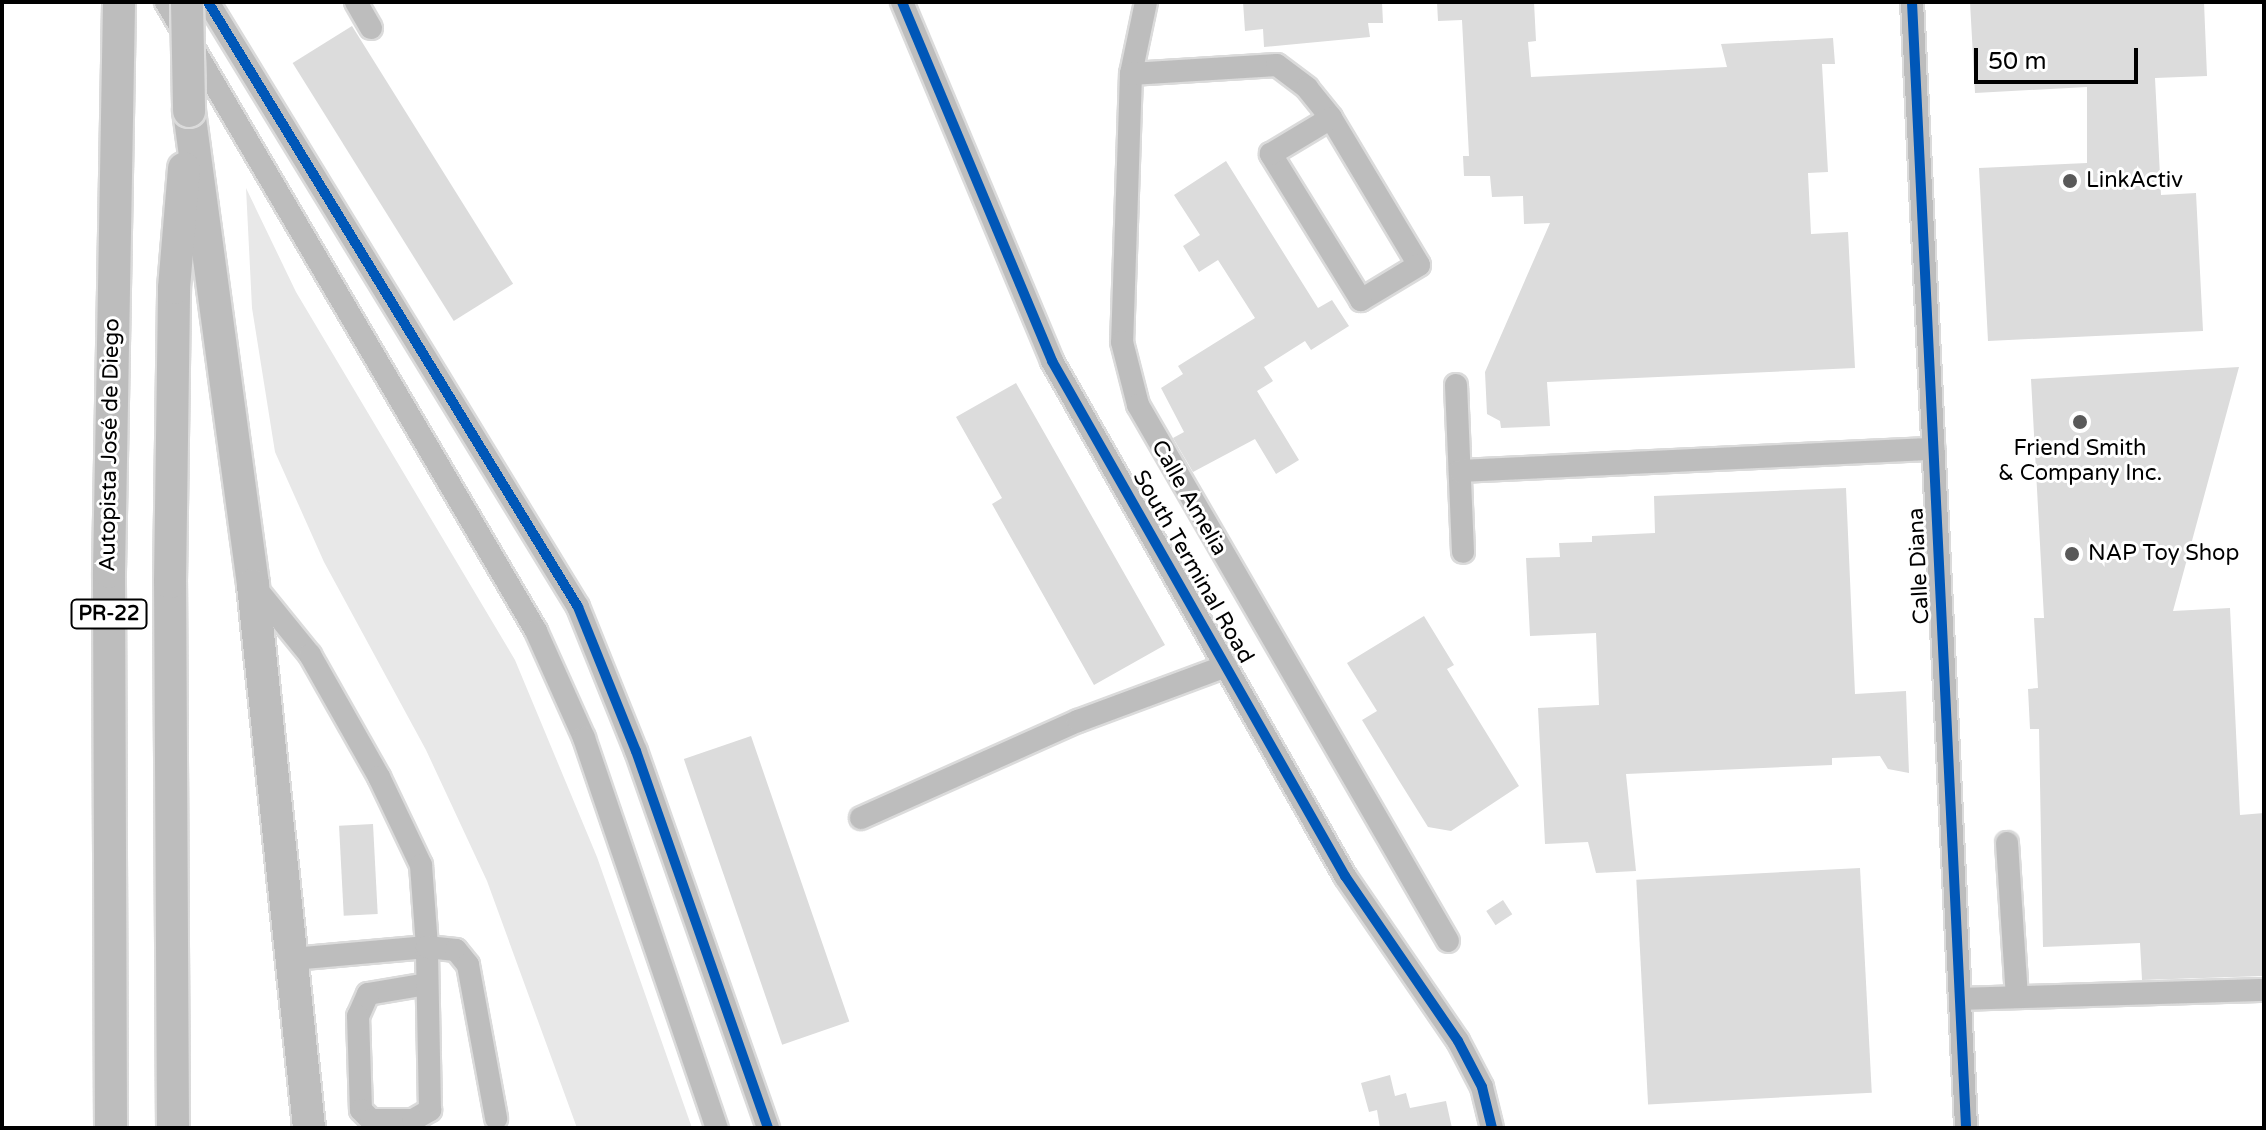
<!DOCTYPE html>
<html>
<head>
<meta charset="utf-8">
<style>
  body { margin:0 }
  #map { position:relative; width:2266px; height:1130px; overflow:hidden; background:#fff; font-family:"Varela Round",sans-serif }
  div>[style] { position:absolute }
  .green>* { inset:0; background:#e8e8e8 }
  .building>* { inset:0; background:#dcdcdc; transform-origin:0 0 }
  .roads { filter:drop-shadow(2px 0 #dbdbdb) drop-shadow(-2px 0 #dbdbdb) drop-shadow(0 2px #dbdbdb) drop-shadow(0 -2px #dbdbdb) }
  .minor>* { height:22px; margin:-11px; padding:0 11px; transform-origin:11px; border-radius:11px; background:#bdbdbd }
  .highway>* { height:32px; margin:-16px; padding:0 16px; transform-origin:16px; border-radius:16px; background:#bdbdbd }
  .bridges { filter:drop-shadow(2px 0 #dbdbdb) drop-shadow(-2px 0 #dbdbdb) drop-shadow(0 2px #dbdbdb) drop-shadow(0 -2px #dbdbdb) }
  .highway-bridge>* { height:32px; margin:-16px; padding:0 16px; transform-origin:16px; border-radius:16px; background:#bdbdbd }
  .cycleway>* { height:10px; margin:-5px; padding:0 5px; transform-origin:5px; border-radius:5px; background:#0057b8 }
  .dots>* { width:22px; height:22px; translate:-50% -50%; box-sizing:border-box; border:4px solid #fff; border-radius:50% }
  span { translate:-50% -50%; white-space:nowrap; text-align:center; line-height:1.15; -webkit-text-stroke:6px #fff; paint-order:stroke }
  .shield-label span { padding:2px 6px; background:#fff; border:2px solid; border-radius:6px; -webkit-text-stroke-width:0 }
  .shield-label { font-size:20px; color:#000; font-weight:700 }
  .poi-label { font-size:22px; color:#000 }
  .left { translate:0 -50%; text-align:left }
  .street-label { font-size:22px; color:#000 }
  .frame { position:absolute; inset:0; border:4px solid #000; pointer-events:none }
  .scale { position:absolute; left:1974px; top:48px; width:164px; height:36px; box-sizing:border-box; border:4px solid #000; border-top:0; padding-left:10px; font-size:24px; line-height:28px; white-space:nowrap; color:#000; -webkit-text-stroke:6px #fff; paint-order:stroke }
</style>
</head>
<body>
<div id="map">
  <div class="green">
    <i style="clip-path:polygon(246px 188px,296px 292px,515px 660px,597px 857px,692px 1128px,577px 1128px,487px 881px,426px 750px,324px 562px,275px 452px,252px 308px)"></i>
  </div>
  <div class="building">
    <i style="clip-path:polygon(1243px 2px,1382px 2px,1383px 23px,1368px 23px,1370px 37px,1264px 47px,1263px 29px,1245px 31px)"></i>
    <i style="clip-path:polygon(1437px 2px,1534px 2px,1536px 41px,1528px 42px,1531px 77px,1727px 67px,1721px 44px,1833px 38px,1835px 64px,1822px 64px,1828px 172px,1808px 173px,1811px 234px,1848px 232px,1855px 368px,1547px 382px,1550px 426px,1501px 428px,1500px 421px,1487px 414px,1485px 372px,1550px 223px,1524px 224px,1523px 196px,1492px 197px,1490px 176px,1464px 176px,1463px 156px,1469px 156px,1462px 20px,1438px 21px)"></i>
    <i style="clip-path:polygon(1970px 2px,2204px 2px,2207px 76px,2155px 78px,2161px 195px,2196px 193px,2203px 331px,1988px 341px,1979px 168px,2087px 163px,2087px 87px,1975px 93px)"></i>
    <i style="left:352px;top:26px;width:304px;height:70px;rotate:58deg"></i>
    <i style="clip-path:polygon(1226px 161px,1318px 308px,1332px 300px,1349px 326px,1311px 350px,1305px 341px,1264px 367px,1273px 381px,1257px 391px,1299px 460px,1276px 474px,1255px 439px,1193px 472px,1173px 438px,1184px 432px,1161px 388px,1183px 374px,1178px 366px,1255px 318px,1218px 260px,1199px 272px,1183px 246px,1200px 235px,1174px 195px)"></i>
    <i style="clip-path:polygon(2239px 367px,2173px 611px,2230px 608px,2240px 815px,2264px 813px,2264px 976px,2142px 980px,2140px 943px,2043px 947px,2039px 729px,2030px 729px,2028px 689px,2038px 688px,2034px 618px,2044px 618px,2031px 379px)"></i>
    <i style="clip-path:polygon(1016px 383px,1165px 645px,1094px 685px,992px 504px,1002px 498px,956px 417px)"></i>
    <i style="clip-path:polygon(1846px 488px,1855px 694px,1906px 691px,1909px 773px,1888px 769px,1880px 756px,1832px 758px,1832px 765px,1626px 774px,1636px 871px,1596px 873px,1588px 842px,1545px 844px,1538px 708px,1599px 705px,1596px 633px,1530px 636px,1526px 558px,1560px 557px,1559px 543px,1592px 542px,1592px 536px,1655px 533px,1654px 496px)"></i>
    <i style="clip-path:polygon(1424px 616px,1454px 665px,1447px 669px,1519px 786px,1451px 831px,1428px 827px,1398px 779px,1362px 720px,1377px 711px,1347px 663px)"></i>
    <i style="left:751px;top:736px;width:302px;height:71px;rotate:71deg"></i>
    <i style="left:373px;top:824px;width:90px;height:34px;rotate:87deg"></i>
    <i style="left:1860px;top:868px;width:225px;height:224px;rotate:87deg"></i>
    <i style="left:1503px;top:900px;width:17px;height:20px;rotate:57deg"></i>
    <i style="clip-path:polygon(1390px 1075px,1395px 1096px,1406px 1093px,1410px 1108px,1446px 1101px,1452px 1128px,1380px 1128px,1377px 1110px,1369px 1112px,1361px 1083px)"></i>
  </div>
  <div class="roads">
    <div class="minor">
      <i style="left:166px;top:2px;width:730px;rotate:59.53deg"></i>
      <i style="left:536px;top:631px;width:117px;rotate:65.8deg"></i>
      <i style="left:584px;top:738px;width:412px;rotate:71.2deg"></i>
      <i style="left:208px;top:2px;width:709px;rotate:58.55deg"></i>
      <i style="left:578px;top:607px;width:155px;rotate:68.1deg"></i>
      <i style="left:636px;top:751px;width:399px;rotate:70.7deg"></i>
      <i style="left:356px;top:2px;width:30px;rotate:60deg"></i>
      <i style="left:902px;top:2px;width:389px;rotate:67.3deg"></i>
      <i style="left:1052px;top:361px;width:593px;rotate:60.36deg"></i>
      <i style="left:1345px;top:876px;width:200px;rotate:55.6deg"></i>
      <i style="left:1458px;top:1041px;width:52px;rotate:62.4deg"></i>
      <i style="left:1482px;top:1087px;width:42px;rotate:76.3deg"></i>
      <i style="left:1146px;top:2px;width:74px;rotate:101.8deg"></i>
      <i style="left:1131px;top:74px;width:268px;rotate:91.9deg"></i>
      <i style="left:1122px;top:342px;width:65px;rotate:75.7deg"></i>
      <i style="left:1138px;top:405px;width:619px;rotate:59.96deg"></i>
      <i style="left:1912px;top:2px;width:1127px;rotate:87.25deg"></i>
      <i style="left:1131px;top:74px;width:146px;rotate:-3.5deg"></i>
      <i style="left:1277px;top:65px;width:38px;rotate:37deg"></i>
      <i style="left:1307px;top:88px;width:38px;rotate:51deg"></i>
      <i style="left:1331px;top:118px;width:171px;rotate:59.1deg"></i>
      <i style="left:1419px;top:265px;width:68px;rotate:148.9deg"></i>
      <i style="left:1361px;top:300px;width:172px;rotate:-121.7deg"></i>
      <i style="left:1271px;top:154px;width:70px;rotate:-31deg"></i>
      <i style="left:1456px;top:385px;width:167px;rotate:87.6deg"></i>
      <i style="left:1460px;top:471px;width:474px;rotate:-2.7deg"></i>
      <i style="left:254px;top:586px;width:89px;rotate:50.9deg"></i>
      <i style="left:310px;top:655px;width:140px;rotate:60.5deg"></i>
      <i style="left:379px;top:777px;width:98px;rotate:64.5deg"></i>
      <i style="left:421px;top:865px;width:82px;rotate:85.8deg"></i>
      <i style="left:427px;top:947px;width:135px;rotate:174.9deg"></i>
      <i style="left:861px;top:818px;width:238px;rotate:-24.1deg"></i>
      <i style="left:1078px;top:721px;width:158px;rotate:-20.4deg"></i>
      <i style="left:2007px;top:843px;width:154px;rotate:86.3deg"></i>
      <i style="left:427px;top:984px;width:60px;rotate:170.4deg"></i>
      <i style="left:368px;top:994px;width:24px;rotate:114deg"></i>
      <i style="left:358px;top:1016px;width:94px;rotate:88.2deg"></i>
      <i style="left:361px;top:1110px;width:14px;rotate:45deg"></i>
      <i style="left:371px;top:1120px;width:42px"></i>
      <i style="left:413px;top:1120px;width:20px;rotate:-30deg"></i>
      <i style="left:430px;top:1110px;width:163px;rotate:-91.1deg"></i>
      <i style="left:427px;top:947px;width:29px;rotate:6deg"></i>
      <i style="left:456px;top:950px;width:19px;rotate:51deg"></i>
      <i style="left:468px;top:965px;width:156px;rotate:79.6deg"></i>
      <i style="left:1960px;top:999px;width:304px;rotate:-1.7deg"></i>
    </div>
    <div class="highway">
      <i style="left:189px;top:111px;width:478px;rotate:82.3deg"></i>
      <i style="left:253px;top:585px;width:546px;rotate:84.11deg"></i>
      <i style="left:111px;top:1128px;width:556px;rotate:-90.21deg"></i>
      <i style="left:109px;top:572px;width:570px;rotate:-88.99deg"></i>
      <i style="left:173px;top:1128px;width:546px;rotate:-90.31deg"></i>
      <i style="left:170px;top:582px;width:294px;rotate:-89.2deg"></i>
      <i style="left:174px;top:288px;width:120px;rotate:-85.2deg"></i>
    </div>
  </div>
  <div class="bridges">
    <div class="highway-bridge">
      <i style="left:187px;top:2px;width:109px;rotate:88.9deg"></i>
    </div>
  </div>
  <div class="cycleway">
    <i style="left:208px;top:2px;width:709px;rotate:58.55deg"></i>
    <i style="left:578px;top:607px;width:155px;rotate:68.1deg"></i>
    <i style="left:636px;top:751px;width:399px;rotate:70.7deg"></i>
    <i style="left:902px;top:2px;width:389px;rotate:67.3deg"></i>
    <i style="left:1052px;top:361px;width:593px;rotate:60.36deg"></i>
    <i style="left:1345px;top:876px;width:200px;rotate:55.6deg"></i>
    <i style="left:1458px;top:1041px;width:52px;rotate:62.4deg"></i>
    <i style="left:1482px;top:1087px;width:42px;rotate:76.3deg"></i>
    <i style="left:1912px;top:2px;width:1127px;rotate:87.25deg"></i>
  </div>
  <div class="dots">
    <i style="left:2070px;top:181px;background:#595959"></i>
    <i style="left:2080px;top:422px;background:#595959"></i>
    <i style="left:2072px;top:554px;background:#595959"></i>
  </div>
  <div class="shield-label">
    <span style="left:109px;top:614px">PR-22</span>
  </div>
  <div class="poi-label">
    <span class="left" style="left:2086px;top:181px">LinkActiv</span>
    <span style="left:2080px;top:461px">Friend Smith<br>&amp; Company Inc.</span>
    <span class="left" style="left:2088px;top:554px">NAP Toy Shop</span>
  </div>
  <div class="street-label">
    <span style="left:110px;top:445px;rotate:-89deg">Autopista José de Diego</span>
    <span style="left:1189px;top:498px;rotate:60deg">Calle Amelia</span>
    <span style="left:1919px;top:566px;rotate:-93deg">Calle Diana</span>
    <span style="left:1193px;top:567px;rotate:60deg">South Terminal Road</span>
  </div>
  <div class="frame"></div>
  <div class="scale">50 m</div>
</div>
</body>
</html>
